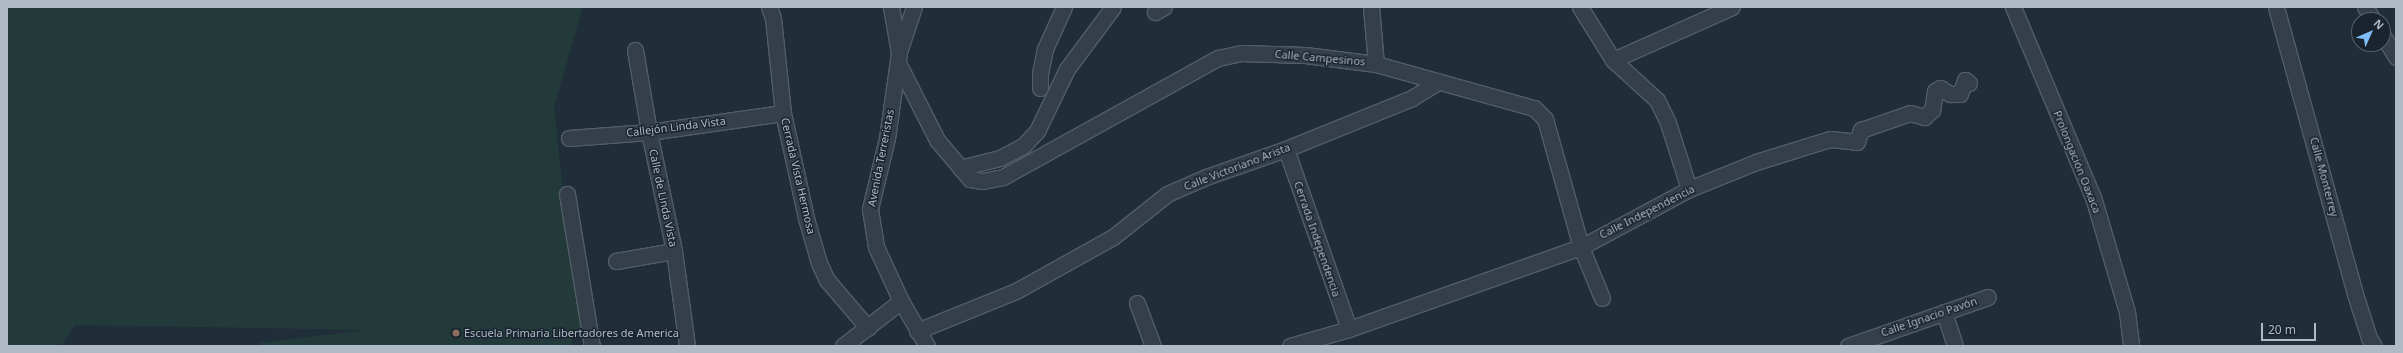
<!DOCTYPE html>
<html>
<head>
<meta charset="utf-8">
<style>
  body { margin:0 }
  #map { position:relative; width:2403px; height:353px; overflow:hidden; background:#202e39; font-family:"Noto Sans",sans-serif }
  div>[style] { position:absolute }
  .green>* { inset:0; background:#223a39 }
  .roads { filter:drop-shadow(1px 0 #525d67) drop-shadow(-1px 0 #525d67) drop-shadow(0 1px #525d67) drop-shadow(0 -1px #525d67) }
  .street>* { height:15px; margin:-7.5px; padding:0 7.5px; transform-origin:7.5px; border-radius:7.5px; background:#343f49 }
  .dots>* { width:11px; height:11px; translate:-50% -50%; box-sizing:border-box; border:2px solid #19242e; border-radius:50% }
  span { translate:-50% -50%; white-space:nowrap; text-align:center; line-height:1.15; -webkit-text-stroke:3px #19242e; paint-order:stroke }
  .street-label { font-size:11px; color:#afbac6 }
  .poi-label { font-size:11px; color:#afbac6 }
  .left { translate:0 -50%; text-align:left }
  .frame { position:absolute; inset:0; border:8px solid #afbac6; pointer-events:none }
  .north { position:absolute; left:2351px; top:12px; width:40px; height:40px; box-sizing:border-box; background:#19242e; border:1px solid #55606b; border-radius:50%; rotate:45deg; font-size:11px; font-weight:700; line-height:16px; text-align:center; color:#afbac6 }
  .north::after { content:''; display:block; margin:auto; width:14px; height:18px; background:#80bef9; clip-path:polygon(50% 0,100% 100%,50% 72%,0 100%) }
  .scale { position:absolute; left:2261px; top:323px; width:55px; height:18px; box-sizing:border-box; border:2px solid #afbac6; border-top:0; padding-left:5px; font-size:12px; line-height:14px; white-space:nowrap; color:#afbac6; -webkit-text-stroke:3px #19242e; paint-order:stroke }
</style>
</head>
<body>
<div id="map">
  <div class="green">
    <i style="clip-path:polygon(7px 7px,583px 7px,554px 107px,569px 247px,582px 332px,571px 332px,572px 346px,261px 346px,259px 343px,367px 330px,75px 325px,61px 346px,7px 346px)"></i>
  </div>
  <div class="roads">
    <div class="street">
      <i style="left:769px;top:7px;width:12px;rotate:70deg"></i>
      <i style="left:773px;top:18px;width:96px;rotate:84deg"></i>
      <i style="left:783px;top:113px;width:107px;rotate:77.6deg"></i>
      <i style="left:806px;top:218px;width:47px;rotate:73.9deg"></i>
      <i style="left:819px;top:263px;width:19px;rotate:65deg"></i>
      <i style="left:827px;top:280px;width:63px;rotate:49.5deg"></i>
      <i style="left:891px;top:7px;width:47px;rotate:80.1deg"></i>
      <i style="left:899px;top:53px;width:86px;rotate:98deg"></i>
      <i style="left:887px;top:138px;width:73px;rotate:103.5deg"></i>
      <i style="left:870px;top:209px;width:38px;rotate:81deg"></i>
      <i style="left:876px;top:247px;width:60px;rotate:65.2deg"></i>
      <i style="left:901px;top:301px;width:52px;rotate:60deg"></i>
      <i style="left:1371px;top:7px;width:57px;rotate:85deg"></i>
      <i style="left:1580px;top:7px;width:62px;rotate:58.1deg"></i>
      <i style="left:1613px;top:60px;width:59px;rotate:42.3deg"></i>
      <i style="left:1657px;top:100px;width:25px;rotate:64deg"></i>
      <i style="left:1668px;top:123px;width:69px;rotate:72.3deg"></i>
      <i style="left:2013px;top:7px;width:206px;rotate:67.2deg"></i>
      <i style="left:2093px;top:197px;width:120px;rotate:73.5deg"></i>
      <i style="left:2127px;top:312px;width:34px;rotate:83deg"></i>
      <i style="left:2276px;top:7px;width:298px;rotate:74.6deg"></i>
      <i style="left:2355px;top:294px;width:46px;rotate:72.3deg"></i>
      <i style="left:2369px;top:338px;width:9px;rotate:58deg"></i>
      <i style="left:2365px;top:7px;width:15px;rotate:58deg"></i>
      <i style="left:1155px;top:12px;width:10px;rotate:-29deg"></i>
      <i style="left:2383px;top:36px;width:25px;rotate:58deg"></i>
      <i style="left:635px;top:50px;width:83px;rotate:80.3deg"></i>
      <i style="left:649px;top:132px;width:122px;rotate:78.1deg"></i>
      <i style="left:674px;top:251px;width:96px;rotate:82.2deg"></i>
      <i style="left:899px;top:52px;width:47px;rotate:-71.6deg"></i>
      <i style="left:1613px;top:60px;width:130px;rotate:-24deg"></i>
      <i style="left:898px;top:63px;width:86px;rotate:63.1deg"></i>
      <i style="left:937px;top:140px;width:51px;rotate:49.8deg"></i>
      <i style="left:970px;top:179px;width:13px;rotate:9deg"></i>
      <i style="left:983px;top:181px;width:20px;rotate:-11deg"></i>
      <i style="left:1003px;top:177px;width:246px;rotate:-29deg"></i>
      <i style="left:1218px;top:58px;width:24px;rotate:-12deg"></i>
      <i style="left:1241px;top:53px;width:64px;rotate:1.8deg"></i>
      <i style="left:1305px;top:55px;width:72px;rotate:7.2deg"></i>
      <i style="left:1376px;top:64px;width:164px;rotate:15.6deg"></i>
      <i style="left:1534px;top:108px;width:16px;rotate:45deg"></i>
      <i style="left:1545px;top:119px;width:133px;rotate:74.3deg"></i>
      <i style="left:1581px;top:247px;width:55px;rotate:67.6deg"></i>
      <i style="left:1040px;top:88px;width:14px;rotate:-90deg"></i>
      <i style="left:1040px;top:74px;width:25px;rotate:-79deg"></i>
      <i style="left:1045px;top:49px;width:46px;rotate:-65.7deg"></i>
      <i style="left:569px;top:138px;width:80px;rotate:-4.3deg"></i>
      <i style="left:649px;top:132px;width:135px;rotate:-8.1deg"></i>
      <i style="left:1286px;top:149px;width:191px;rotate:70.7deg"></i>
      <i style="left:960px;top:168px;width:41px;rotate:-14deg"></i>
      <i style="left:1000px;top:158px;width:26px;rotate:-28deg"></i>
      <i style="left:1023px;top:146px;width:21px;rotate:-47deg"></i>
      <i style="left:1037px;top:131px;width:69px;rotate:-64.2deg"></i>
      <i style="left:1067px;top:69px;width:77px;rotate:-53.4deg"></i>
      <i style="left:567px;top:194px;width:154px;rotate:80.7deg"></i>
      <i style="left:616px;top:261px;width:59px;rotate:-9.8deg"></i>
      <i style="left:1137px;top:303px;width:46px;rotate:69.6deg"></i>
      <i style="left:1944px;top:312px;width:36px;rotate:72deg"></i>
      <i style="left:917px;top:331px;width:107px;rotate:-22deg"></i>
      <i style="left:1016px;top:291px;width:111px;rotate:-29.1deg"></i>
      <i style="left:1113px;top:237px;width:69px;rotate:-38.5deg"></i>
      <i style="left:1167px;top:194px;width:43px;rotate:-23.6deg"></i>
      <i style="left:1206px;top:177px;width:85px;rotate:-19.3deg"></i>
      <i style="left:1286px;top:149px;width:136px;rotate:-22deg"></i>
      <i style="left:1412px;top:98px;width:31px;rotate:-32deg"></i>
      <i style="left:843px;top:346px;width:73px;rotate:-37.8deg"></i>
      <i style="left:1290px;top:346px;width:61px;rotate:-16.1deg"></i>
      <i style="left:1349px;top:329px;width:246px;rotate:-19.5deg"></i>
      <i style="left:1581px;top:247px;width:123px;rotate:-28.2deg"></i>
      <i style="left:1689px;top:189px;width:72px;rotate:-21.9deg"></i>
      <i style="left:1756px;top:162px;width:77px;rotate:-17.3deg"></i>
      <i style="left:1830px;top:139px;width:27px;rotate:6deg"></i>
      <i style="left:1857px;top:142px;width:13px;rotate:-72deg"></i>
      <i style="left:1861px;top:130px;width:52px;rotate:-19.1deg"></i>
      <i style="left:1910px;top:113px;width:15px;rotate:16deg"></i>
      <i style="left:1924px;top:117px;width:11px;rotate:-41deg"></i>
      <i style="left:1932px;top:110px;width:19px;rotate:-81deg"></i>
      <i style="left:1935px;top:91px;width:6px;rotate:-31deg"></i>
      <i style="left:1940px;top:88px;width:12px;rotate:31deg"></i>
      <i style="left:1950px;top:94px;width:10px"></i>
      <i style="left:1960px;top:94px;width:15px;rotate:-70deg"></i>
      <i style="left:1965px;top:80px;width:5px;rotate:37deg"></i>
      <i style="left:1848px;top:346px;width:148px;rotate:-19.3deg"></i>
    </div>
  </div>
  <div class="dots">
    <i style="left:456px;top:333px;background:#8d6e63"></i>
  </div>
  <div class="street-label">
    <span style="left:1320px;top:58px;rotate:5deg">Calle Campesinos</span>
    <span style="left:676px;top:127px;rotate:-7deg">Callejón Linda Vista</span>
    <span style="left:881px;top:158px;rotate:-79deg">Avenida Terreristas</span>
    <span style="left:2077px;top:162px;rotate:68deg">Prolongación Oaxaca</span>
    <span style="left:1237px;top:167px;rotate:-21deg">Calle Victoriano Arista</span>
    <span style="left:798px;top:176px;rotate:77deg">Cerrada Vista Hermosa</span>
    <span style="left:2324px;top:177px;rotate:75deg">Calle Monterrey</span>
    <span style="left:663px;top:198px;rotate:78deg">Calle de Linda Vista</span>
    <span style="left:1647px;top:212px;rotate:-27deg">Calle Independencia</span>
    <span style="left:1317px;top:239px;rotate:71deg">Cerrada Independencia</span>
    <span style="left:1929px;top:317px;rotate:-19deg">Calle Ignacio Pavón</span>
  </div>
  <div class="poi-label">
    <span class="left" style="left:464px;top:333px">Escuela Primaria Libertadores de America</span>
  </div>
  <div class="frame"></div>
  <div class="north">N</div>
  <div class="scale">20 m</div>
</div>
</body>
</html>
